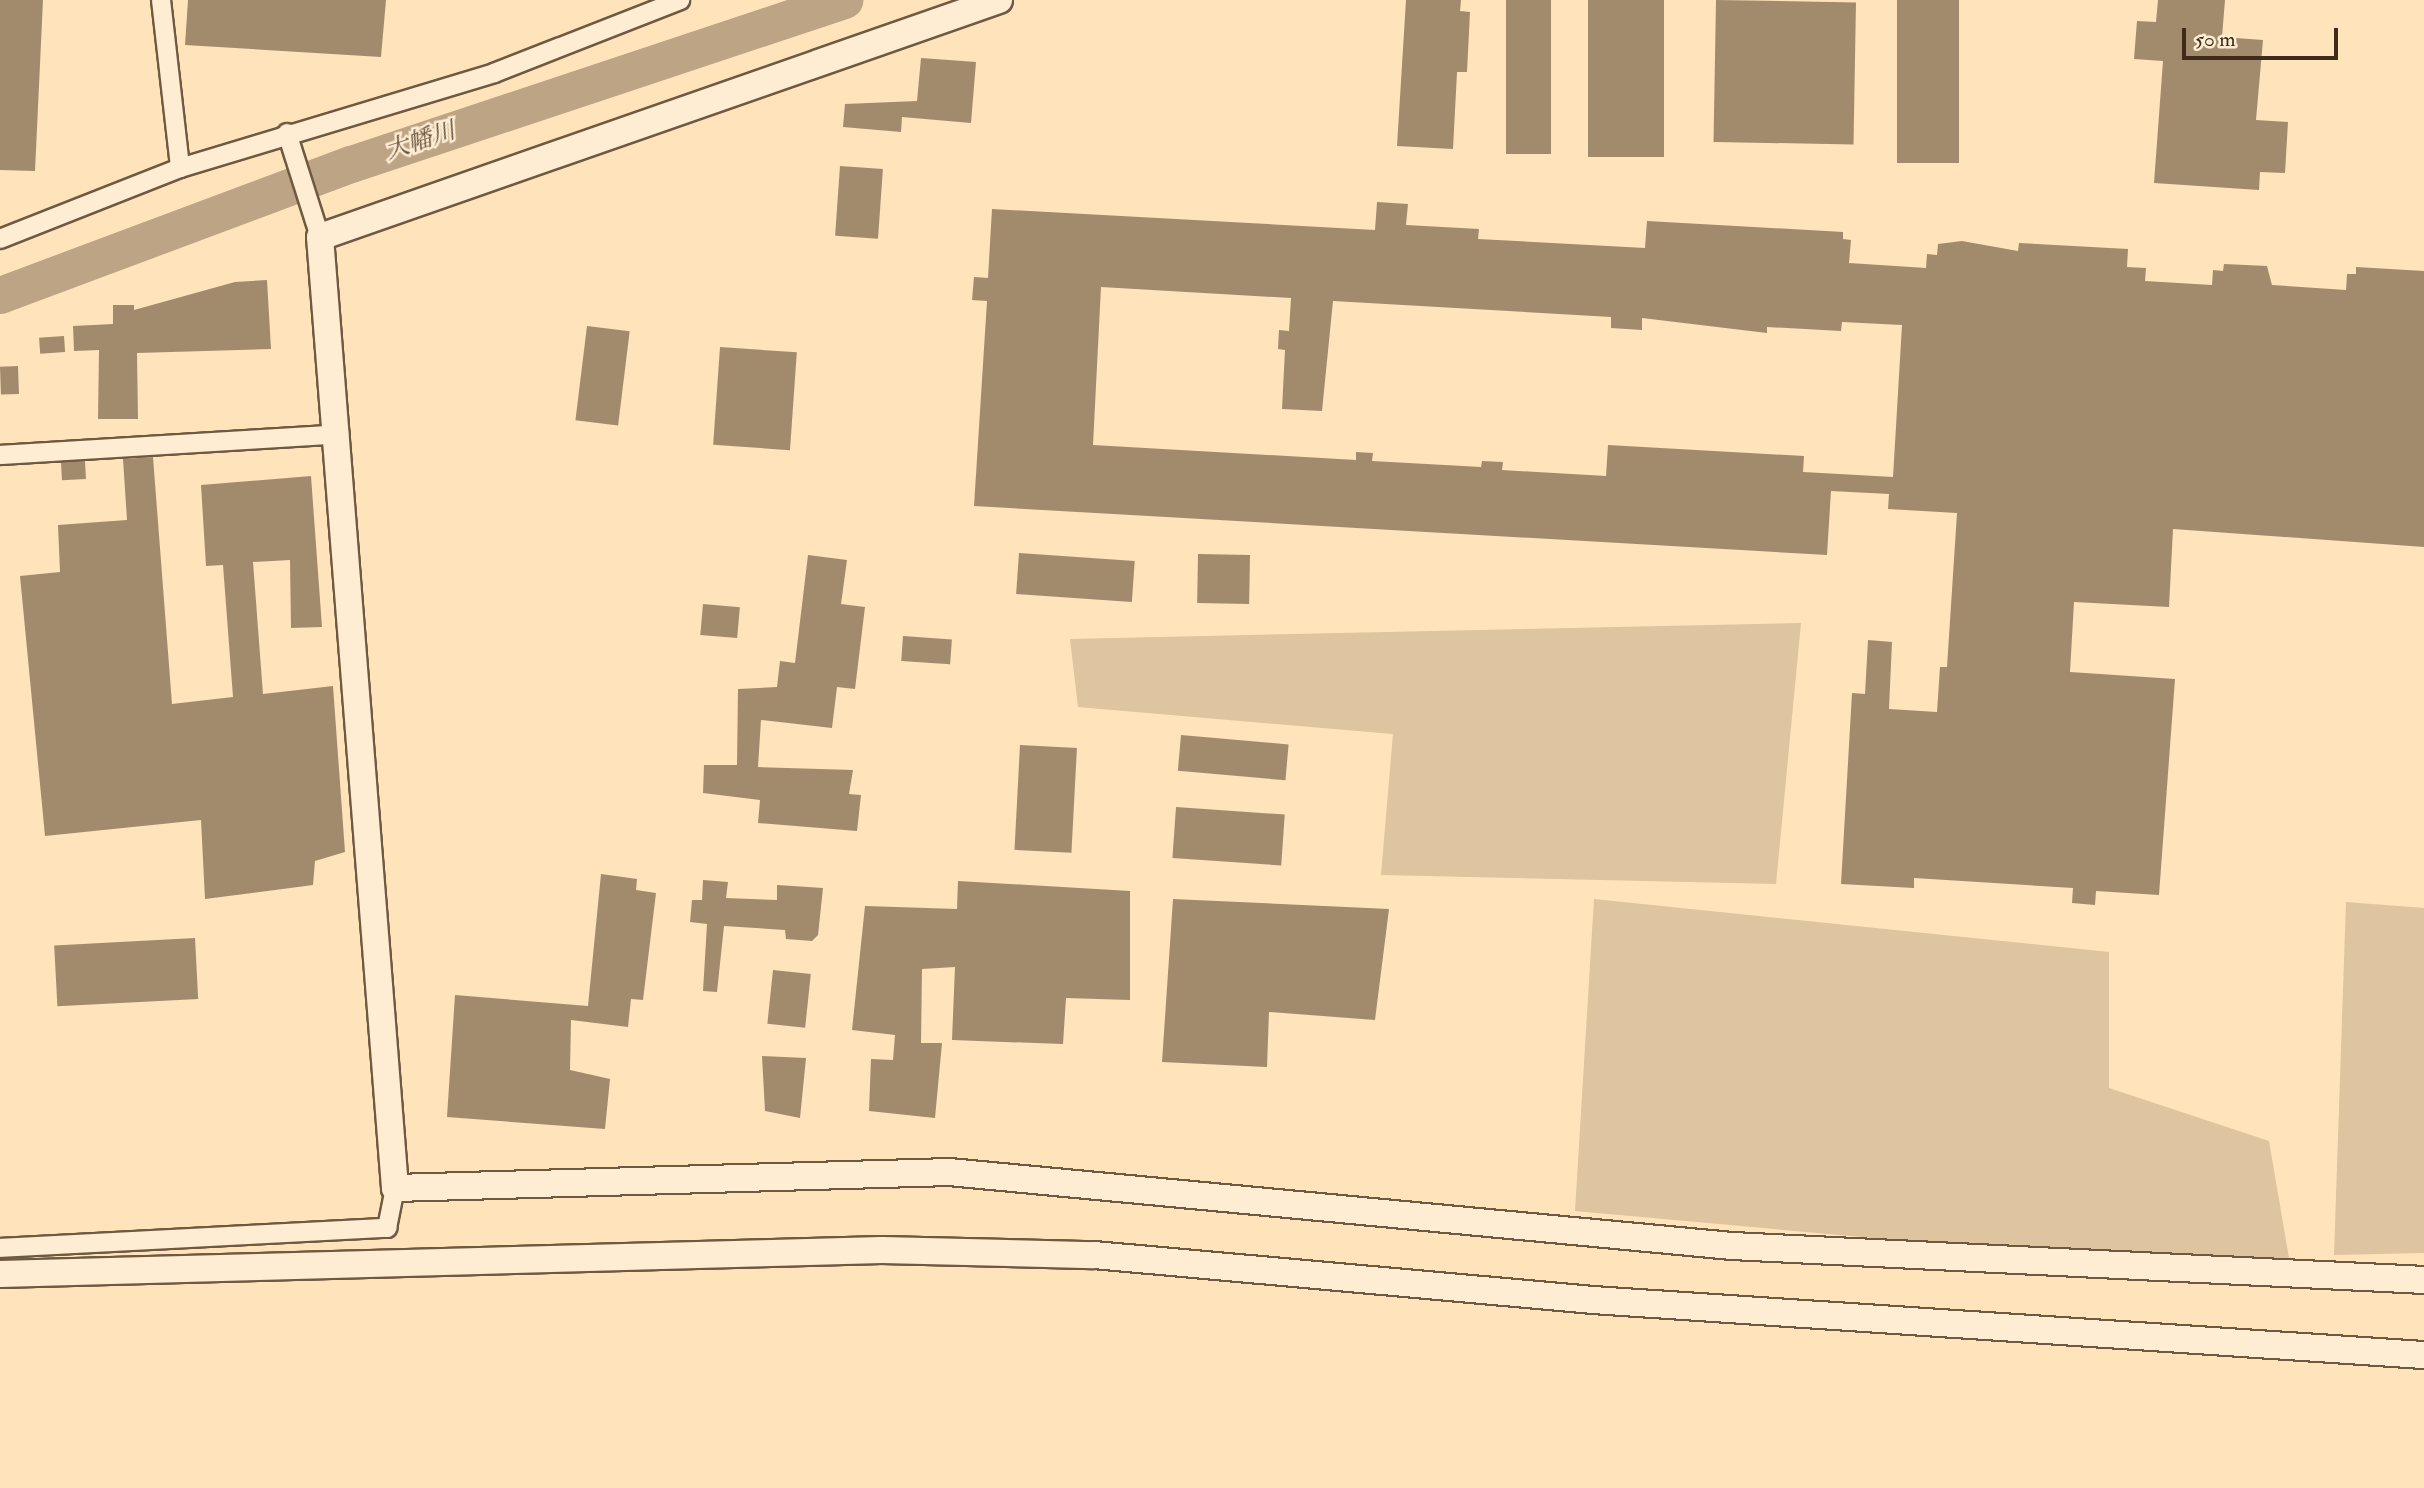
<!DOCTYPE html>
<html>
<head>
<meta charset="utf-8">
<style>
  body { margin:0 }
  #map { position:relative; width:2424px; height:1488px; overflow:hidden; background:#fee3bb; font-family:"IM FELL Double Pica","Noto Serif JP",serif }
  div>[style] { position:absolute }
  .green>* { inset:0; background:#dec49f }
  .river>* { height:37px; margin:-18.5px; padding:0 18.5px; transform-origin:18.5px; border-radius:18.5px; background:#bda484 }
  .building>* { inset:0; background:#a28b6d; transform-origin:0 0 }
  .roads { filter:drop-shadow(2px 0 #6f5941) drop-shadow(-2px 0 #6f5941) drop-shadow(0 2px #6f5941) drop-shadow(0 -2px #6f5941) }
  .street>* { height:18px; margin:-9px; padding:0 9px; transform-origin:9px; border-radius:9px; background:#feedd3 }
  .secondary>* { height:26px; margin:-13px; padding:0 13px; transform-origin:13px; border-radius:13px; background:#feedd3 }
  span { translate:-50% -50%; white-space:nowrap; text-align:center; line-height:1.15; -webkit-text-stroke:5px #feedd3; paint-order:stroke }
  .water-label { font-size:24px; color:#654f38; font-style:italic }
  .scale { position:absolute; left:2182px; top:28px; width:156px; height:32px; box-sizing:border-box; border:4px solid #3f2b18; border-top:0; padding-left:9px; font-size:21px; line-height:24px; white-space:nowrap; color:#3f2b18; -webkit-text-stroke:5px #feedd3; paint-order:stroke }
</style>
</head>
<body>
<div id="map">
  <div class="green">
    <i style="clip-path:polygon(1801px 623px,1776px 884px,1381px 875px,1393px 734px,1078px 707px,1070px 639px)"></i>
    <i style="clip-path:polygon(1594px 899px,2109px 952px,2109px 1088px,2269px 1141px,2292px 1276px,1575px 1211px)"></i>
    <i style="clip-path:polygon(2346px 902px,2424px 908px,2424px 1253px,2334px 1255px)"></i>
  </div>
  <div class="river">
    <i style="left:0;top:295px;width:375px;rotate:-20.5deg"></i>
    <i style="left:351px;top:164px;width:520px;rotate:-18.4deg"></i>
  </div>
  <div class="building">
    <i style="clip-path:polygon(0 0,43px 0,35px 171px,0 170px)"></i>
    <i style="clip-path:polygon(188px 0,386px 0,381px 57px,185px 45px)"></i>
    <i style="clip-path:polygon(1406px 0,1461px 0,1460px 11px,1470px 12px,1467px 72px,1457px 72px,1453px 149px,1397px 146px)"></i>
    <i style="left:1506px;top:0;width:45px;height:154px"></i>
    <i style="left:1588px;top:0;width:76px;height:157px"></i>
    <i style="left:1716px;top:0;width:140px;height:142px;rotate:1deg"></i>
    <i style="left:1897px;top:0;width:62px;height:163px"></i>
    <i style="clip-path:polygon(2158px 0,2225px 0,2222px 37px,2263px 40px,2256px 120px,2288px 122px,2285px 173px,2260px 172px,2259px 190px,2154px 183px,2163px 61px,2134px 59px,2137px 21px,2156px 22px)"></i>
    <i style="clip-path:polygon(921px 58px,976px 62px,971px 123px,902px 117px,901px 132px,843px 127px,845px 104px,917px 101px)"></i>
    <i style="left:840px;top:166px;width:43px;height:70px;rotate:4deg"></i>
    <i style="clip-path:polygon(evenodd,1377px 202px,1408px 204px,1406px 225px,1479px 229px,1478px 239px,1645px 248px,1647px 221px,1843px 232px,1843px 239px,1851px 240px,1849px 263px,1926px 268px,1927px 254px,1937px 255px,1938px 244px,1962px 241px,2018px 251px,2019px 243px,2128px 249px,2127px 267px,2146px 268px,2145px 281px,2212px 285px,2213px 270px,2223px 271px,2224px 264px,2267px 266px,2272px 285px,2346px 290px,2347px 274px,2356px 274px,2356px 267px,2424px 271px,2424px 547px,2173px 529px,2169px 607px,2074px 602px,2070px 672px,2175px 679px,2159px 895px,2096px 891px,2095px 905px,2072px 903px,2073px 888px,1914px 878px,1914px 888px,1841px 884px,1852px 693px,1865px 694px,1868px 640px,1892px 642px,1889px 709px,1937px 712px,1940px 667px,1947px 667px,1957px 513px,1888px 509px,1889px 494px,1831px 491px,1827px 555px,974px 506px,987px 301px,972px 300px,974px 277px,988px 278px,992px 209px,1375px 230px,1377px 202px,1101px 287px,1291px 298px,1289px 331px,1279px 330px,1278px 349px,1285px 350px,1282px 409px,1322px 411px,1333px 301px,1611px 317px,1611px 328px,1642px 330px,1642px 318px,1767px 333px,1767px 327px,1841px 331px,1842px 322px,1902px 325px,1893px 477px,1803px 472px,1804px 456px,1608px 445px,1606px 476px,1502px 470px,1503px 462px,1482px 461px,1481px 467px,1372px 461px,1373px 453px,1356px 452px,1356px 460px,1093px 445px,1101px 287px)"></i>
    <i style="clip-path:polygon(267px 280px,271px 349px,137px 353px,138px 419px,98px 419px,99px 350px,74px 351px,73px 326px,113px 324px,113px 305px,134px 305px,134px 310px,235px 282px)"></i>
    <i style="left:587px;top:326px;width:43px;height:95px;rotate:7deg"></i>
    <i style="left:64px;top:336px;width:16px;height:25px;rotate:86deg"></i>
    <i style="left:720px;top:347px;width:77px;height:98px;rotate:4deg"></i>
    <i style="left:18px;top:366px;width:28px;height:18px;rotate:88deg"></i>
    <i style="clip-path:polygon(153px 457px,172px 704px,233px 697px,223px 565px,206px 566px,201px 485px,311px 476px,322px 627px,291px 628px,290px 560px,253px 562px,263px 694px,333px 686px,345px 852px,315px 861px,313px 885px,205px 899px,201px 820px,45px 836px,20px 576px,60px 572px,58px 525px,127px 520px,123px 459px)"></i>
    <i style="left:85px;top:461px;width:18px;height:24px;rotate:87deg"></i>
    <i style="left:1019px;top:553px;width:116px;height:41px;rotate:4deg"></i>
    <i style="left:1198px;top:554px;width:52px;height:49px;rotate:1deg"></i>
    <i style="clip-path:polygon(808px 555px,847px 560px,841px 604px,865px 607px,855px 689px,837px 687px,832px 728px,761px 720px,758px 767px,853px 770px,849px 794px,861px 795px,857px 831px,758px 823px,760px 800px,703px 793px,704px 765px,737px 765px,738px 689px,777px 687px,780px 661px,795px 663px)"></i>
    <i style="left:703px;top:604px;width:37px;height:31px;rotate:5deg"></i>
    <i style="left:903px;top:636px;width:49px;height:25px;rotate:4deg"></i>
    <i style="left:1181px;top:735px;width:108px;height:36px;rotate:5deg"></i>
    <i style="left:1020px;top:745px;width:57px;height:105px;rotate:3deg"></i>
    <i style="left:1176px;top:807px;width:109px;height:51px;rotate:4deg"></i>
    <i style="clip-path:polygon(601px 874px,637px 879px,636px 890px,656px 893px,643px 1000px,631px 999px,628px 1027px,571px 1020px,570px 1070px,610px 1079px,605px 1129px,447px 1117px,455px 995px,588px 1006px)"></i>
    <i style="clip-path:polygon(703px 880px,728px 882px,726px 898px,777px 900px,777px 885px,823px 888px,818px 935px,812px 941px,786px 939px,785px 930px,724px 926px,717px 992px,703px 991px,707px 924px,690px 922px,692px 900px,702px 900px)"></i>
    <i style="clip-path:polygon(958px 881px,1130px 891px,1130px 1000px,1066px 998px,1063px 1044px,952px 1040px,955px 967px,922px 969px,921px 1043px,942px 1043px,935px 1118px,869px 1111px,871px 1059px,893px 1060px,895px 1035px,852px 1030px,865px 906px,957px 909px)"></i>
    <i style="clip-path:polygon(1173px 899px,1389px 909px,1375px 1020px,1269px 1012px,1267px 1067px,1162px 1062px)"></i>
    <i style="left:195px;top:938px;width:61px;height:141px;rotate:87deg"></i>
    <i style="left:773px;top:970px;width:38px;height:54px;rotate:6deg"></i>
    <i style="clip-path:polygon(762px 1056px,806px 1058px,800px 1118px,765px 1111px)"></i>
  </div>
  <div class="roads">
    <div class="street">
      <i style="left:161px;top:0;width:169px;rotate:83.5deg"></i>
      <i style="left:287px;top:133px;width:109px;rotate:72.4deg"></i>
      <i style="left:0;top:239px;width:193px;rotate:-21.5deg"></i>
      <i style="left:180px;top:168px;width:328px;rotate:-16.8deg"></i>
      <i style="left:494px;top:73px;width:200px;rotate:-21.4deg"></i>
      <i style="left:0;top:455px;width:340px;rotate:-3.5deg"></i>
      <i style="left:0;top:1248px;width:388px;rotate:-3deg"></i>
      <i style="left:387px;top:1228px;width:41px;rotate:-78.7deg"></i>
    </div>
    <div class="secondary">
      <i style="left:999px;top:0;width:719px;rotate:160.76deg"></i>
      <i style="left:320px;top:237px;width:954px;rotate:85.49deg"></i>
      <i style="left:395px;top:1188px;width:554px;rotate:-1.65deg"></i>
      <i style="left:949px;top:1172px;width:786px;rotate:5.4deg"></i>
      <i style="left:1732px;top:1246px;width:693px;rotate:2.81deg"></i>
      <i style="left:0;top:1274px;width:882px;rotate:-1.56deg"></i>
      <i style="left:882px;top:1250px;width:212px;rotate:1.4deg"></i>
      <i style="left:1094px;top:1255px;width:501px;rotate:5.15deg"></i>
      <i style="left:1593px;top:1300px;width:833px;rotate:3.79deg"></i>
    </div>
  </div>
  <div class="water-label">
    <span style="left:420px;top:141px;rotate:-18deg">大幡川</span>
  </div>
  <div class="scale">50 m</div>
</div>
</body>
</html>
